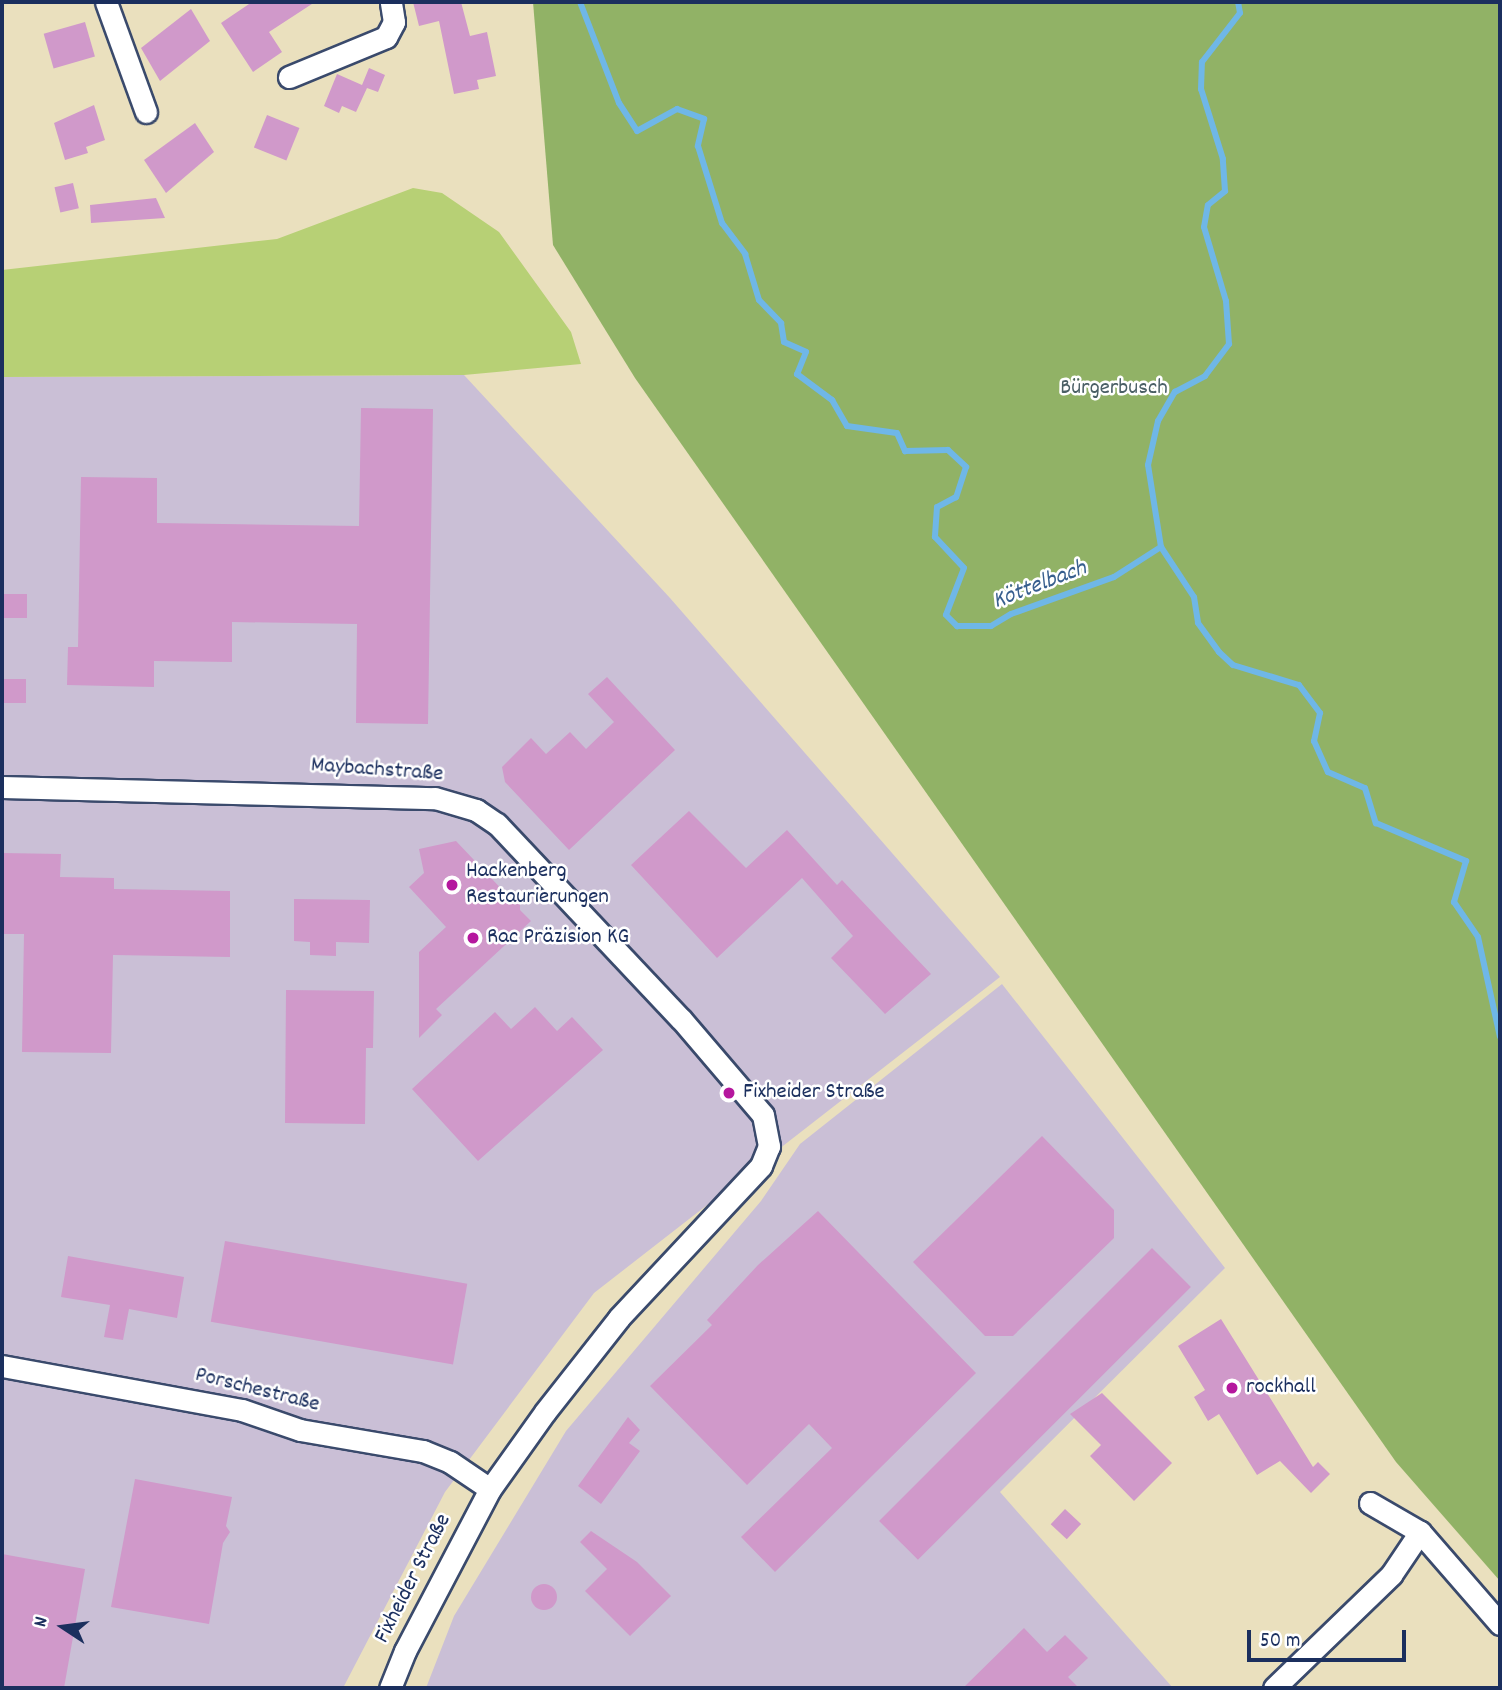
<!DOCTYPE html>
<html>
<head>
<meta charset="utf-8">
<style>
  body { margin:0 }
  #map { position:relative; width:1502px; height:1690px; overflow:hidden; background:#eae0be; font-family:Dekko,sans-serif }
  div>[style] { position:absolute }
  .industrial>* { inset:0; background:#cabfd6 }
  .green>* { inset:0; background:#b7d075 }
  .forest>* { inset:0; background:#91b266 }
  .stream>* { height:6px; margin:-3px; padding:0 3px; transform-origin:3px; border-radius:3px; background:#6fb7e7 }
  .building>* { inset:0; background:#d099ca; transform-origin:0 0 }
  .round { border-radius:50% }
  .roads { filter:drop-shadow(2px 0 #3a4a6c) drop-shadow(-2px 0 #3a4a6c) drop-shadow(0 2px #3a4a6c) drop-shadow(0 -2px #3a4a6c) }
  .minor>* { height:21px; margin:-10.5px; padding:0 10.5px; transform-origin:10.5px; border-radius:10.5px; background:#fff }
  .dots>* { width:19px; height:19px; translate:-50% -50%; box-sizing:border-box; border:4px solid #fff; border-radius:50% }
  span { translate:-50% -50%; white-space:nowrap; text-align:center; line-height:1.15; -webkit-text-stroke:5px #fff; paint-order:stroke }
  .park-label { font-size:23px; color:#4a5f65 }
  .street-label { font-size:23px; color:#1b2f5e }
  .poi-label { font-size:23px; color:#1b2f5e }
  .left { translate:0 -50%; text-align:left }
  .water-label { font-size:24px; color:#385f8e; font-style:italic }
  .frame { position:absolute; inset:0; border:4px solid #1b2f5e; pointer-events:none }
  .north { position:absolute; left:28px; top:1592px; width:70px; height:70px; -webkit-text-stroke:5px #fff; paint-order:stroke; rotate:283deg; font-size:19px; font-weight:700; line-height:28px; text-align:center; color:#1b2f5e }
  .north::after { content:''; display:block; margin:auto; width:24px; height:32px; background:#1b2f5e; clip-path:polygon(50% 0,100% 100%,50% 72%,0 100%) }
  .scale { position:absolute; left:1247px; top:1630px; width:159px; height:32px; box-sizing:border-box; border:4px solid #1b2f5e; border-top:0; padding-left:9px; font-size:21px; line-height:24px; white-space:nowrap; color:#1b2f5e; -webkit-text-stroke:5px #fff; paint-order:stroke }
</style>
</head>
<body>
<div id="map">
  <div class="industrial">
    <i style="clip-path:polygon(464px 375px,670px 598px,1000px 977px,594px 1293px,445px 1492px,343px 1688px,2px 1688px,2px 377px)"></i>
    <i style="clip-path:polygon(1002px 984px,1225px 1268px,1000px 1492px,1173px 1688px,426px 1688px,454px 1616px,566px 1431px,761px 1201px,800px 1144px)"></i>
  </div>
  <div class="green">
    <i style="clip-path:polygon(413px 188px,442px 193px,499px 232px,571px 332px,581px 364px,464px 375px,2px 377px,2px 270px,277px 239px)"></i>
  </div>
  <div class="forest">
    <i style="clip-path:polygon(533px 2px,1500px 2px,1500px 1581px,1396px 1462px,635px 378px,553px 245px)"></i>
  </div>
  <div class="stream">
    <i style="left:580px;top:2px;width:108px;rotate:68.9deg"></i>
    <i style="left:619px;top:103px;width:33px;rotate:57deg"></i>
    <i style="left:637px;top:131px;width:46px;rotate:-28.8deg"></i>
    <i style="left:677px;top:109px;width:29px;rotate:20deg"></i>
    <i style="left:704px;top:119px;width:28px;rotate:103deg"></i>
    <i style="left:698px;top:146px;width:81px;rotate:72.7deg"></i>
    <i style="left:722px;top:223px;width:39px;rotate:53deg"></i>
    <i style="left:745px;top:254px;width:48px;rotate:73.1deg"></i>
    <i style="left:759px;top:300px;width:32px;rotate:46deg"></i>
    <i style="left:781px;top:323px;width:19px;rotate:81deg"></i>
    <i style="left:784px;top:342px;width:24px;rotate:24deg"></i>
    <i style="left:806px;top:352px;width:24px;rotate:112deg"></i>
    <i style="left:797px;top:374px;width:44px;rotate:36.6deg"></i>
    <i style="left:832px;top:400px;width:30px;rotate:60deg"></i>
    <i style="left:847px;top:426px;width:50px;rotate:8deg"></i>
    <i style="left:897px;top:433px;width:20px;rotate:66deg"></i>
    <i style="left:905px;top:451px;width:43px;rotate:-1.3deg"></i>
    <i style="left:948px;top:450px;width:25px;rotate:43deg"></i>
    <i style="left:966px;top:467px;width:32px;rotate:108deg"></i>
    <i style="left:956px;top:497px;width:21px;rotate:152deg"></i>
    <i style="left:937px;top:507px;width:30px;rotate:94deg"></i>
    <i style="left:935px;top:537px;width:42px;rotate:46.9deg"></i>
    <i style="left:964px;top:568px;width:50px;rotate:111deg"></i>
    <i style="left:946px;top:615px;width:16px;rotate:45deg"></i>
    <i style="left:957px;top:626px;width:34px"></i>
    <i style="left:991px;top:626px;width:23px;rotate:-31deg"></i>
    <i style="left:1011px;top:614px;width:109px;rotate:-19.8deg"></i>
    <i style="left:1114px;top:577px;width:56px;rotate:-32.6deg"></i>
    <i style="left:1161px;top:547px;width:60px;rotate:56.6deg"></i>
    <i style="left:1194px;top:597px;width:26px;rotate:81deg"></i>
    <i style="left:1198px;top:623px;width:36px;rotate:54deg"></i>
    <i style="left:1219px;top:652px;width:19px;rotate:43deg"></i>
    <i style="left:1233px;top:665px;width:69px;rotate:16.9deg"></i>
    <i style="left:1299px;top:685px;width:35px;rotate:53deg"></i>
    <i style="left:1320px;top:713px;width:29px;rotate:102deg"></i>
    <i style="left:1314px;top:741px;width:34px;rotate:66deg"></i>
    <i style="left:1328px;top:772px;width:40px;rotate:23.4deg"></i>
    <i style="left:1365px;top:788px;width:37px;rotate:73deg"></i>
    <i style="left:1376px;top:823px;width:98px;rotate:22.9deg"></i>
    <i style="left:1466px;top:861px;width:43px;rotate:106.3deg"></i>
    <i style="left:1454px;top:902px;width:42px;rotate:55.6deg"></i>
    <i style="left:1478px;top:937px;width:102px;rotate:77.6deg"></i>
    <i style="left:1161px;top:547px;width:83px;rotate:-99deg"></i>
    <i style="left:1148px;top:465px;width:45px;rotate:-77.2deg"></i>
    <i style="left:1158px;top:421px;width:34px;rotate:-60deg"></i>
    <i style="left:1175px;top:392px;width:34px;rotate:-28deg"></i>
    <i style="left:1205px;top:376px;width:40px;rotate:-53deg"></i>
    <i style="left:1229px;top:344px;width:43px;rotate:-94deg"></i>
    <i style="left:1226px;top:301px;width:77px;rotate:-106.6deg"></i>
    <i style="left:1204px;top:227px;width:22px;rotate:-80deg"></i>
    <i style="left:1208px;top:205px;width:22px;rotate:-39deg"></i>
    <i style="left:1225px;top:191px;width:32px;rotate:-94deg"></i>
    <i style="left:1223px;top:159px;width:73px;rotate:-107.4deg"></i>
    <i style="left:1201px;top:89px;width:27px;rotate:-88deg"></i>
    <i style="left:1202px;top:62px;width:62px;rotate:-52.2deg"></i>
    <i style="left:1240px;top:13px;width:11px;rotate:-100deg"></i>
  </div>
  <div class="building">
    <i style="clip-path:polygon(252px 2px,315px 2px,269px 32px,282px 52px,253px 72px,221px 23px)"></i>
    <i style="clip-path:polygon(413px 2px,461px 2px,470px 36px,487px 32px,496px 76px,477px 80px,479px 89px,454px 94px,439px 21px,419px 26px)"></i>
    <i style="clip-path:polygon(191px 9px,210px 41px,160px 81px,141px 48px)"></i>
    <i style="left:85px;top:22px;width:36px;height:43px;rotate:74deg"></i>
    <i style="clip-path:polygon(369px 68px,385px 75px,378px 92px,367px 88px,356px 112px,342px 106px,339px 113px,324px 106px,337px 74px,362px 85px)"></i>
    <i style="clip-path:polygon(94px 105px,105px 140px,86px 147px,88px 153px,65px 160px,54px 123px)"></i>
    <i style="left:267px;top:115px;width:35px;height:35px;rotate:22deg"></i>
    <i style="clip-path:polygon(195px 123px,214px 152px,166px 193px,144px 160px)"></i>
    <i style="left:73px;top:183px;width:26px;height:19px;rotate:77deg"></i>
    <i style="clip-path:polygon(156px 198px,165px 218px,91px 223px,90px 205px)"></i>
    <i style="clip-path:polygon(361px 408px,433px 409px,428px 724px,356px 723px,357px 624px,232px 622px,232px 662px,154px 661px,154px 687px,67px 685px,68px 647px,78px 647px,81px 477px,157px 478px,157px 523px,359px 526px)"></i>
    <i style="left:2px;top:594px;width:25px;height:24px"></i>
    <i style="clip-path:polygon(607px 677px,675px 750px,569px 850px,505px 782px,502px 767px,531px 738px,546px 754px,570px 732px,586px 749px,614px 722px,588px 694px)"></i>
    <i style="left:2px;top:679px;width:24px;height:24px"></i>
    <i style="clip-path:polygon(689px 811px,746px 868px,787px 830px,837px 885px,842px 880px,931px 974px,885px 1014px,831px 958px,853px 936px,802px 878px,717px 958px,631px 865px)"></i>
    <i style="clip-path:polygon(456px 841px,510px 898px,520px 899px,520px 910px,531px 921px,436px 1009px,442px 1015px,419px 1038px,419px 952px,446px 927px,409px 887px,424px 873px,419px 849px)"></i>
    <i style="clip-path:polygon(3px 853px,61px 854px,60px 877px,114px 878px,114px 889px,230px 891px,230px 957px,113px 955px,111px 1053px,22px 1052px,24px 934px,2px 934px)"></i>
    <i style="clip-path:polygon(294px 899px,370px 900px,369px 943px,336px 942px,336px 956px,310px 955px,310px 942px,294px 941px)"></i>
    <i style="clip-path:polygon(286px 990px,374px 991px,373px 1048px,366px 1048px,365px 1124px,285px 1123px)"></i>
    <i style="clip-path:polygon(535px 1007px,557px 1031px,572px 1017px,603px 1050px,478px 1161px,412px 1089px,495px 1012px,511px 1029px)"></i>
    <i style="clip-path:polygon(1042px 1136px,1114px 1210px,1114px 1238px,1013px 1336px,985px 1336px,913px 1262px)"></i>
    <i style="clip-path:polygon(818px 1211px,976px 1373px,775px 1572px,741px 1537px,832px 1448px,809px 1424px,747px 1485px,650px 1386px,712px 1325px,707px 1320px,758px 1265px)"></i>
    <i style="left:225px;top:1241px;width:246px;height:82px;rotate:10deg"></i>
    <i style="left:1152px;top:1248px;width:55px;height:386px;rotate:45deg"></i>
    <i style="clip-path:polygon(68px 1256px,184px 1277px,177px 1318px,129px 1309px,123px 1340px,104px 1337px,110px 1305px,61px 1297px)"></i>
    <i style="clip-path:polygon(1221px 1319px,1313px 1467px,1318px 1462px,1330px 1474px,1311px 1493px,1280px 1461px,1257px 1475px,1219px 1414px,1208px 1421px,1194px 1397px,1205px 1390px,1178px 1346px)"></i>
    <i style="clip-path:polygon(1102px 1393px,1172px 1463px,1134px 1501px,1090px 1456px,1101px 1445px,1070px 1414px)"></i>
    <i style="clip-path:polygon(628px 1417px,640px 1430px,629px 1443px,640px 1451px,601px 1504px,578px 1486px)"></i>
    <i style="clip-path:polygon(135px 1479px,232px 1497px,226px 1526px,230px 1532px,223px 1543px,209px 1624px,111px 1607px)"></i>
    <i style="left:1065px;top:1509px;width:22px;height:21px;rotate:43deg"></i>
    <i style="clip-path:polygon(591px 1531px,637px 1562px,671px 1596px,630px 1636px,585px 1591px,607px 1569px,580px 1542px)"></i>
    <i style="clip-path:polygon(2px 1554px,85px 1569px,64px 1688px,2px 1688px)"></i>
    <i class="round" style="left:531px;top:1584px;width:26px;height:26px"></i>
    <i style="clip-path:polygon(1024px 1628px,1047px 1652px,1065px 1635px,1088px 1658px,1068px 1677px,1079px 1688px,963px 1688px)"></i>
  </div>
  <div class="roads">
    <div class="minor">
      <i style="left:106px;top:2px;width:117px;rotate:70deg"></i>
      <i style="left:289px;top:77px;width:105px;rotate:-22.4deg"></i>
      <i style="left:386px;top:37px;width:17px;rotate:-62deg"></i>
      <i style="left:394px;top:22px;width:20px;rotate:-99deg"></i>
      <i style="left:2px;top:787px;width:433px;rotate:1.5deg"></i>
      <i style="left:435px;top:798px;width:43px;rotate:16.3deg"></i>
      <i style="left:476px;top:810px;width:25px;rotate:34deg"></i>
      <i style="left:497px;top:824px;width:268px;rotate:46.7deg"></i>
      <i style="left:681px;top:1019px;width:126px;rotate:49.5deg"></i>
      <i style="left:763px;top:1115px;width:32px;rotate:79deg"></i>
      <i style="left:769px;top:1146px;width:22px;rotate:112deg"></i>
      <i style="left:761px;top:1166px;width:208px;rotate:133.1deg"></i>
      <i style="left:619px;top:1318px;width:120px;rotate:128.2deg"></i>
      <i style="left:545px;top:1412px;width:95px;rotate:125.5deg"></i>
      <i style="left:490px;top:1489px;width:183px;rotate:117.7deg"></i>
      <i style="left:405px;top:1651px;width:40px;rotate:112deg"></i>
      <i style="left:2px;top:1366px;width:244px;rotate:10.4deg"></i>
      <i style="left:242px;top:1410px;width:61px;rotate:19deg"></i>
      <i style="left:300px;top:1430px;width:125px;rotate:9.7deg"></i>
      <i style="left:423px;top:1451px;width:29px;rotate:22deg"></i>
      <i style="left:450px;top:1462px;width:48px;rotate:34deg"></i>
      <i style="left:1370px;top:1503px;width:58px;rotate:30.1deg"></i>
      <i style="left:1420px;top:1532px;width:122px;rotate:49deg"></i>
      <i style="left:1274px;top:1688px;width:163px;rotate:-44deg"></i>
      <i style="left:1391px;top:1575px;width:52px;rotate:-56deg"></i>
    </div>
  </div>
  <div class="dots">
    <i style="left:452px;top:885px;background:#b5179e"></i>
    <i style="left:473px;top:938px;background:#b5179e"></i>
    <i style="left:729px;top:1093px;background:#b5179e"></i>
    <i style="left:1232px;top:1388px;background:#b5179e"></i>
  </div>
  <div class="park-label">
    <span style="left:1114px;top:389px">Bürgerbusch</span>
  </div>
  <div class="street-label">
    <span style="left:377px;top:771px;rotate:4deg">Maybachstraße</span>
    <span style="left:257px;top:1391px;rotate:14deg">Porschestraße</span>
    <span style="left:414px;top:1579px;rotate:-63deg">Fixheider Straße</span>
  </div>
  <div class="poi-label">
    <span class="left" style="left:466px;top:885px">Hackenberg<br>Restaurierungen</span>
    <span class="left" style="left:487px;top:938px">Rac Präzision KG</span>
    <span class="left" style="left:743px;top:1093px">Fixheider Straße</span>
    <span class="left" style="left:1246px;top:1388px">rockhall</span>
  </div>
  <div class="water-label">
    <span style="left:1040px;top:586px;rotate:-21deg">Köttelbach</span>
  </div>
  <div class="frame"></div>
  <div class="north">N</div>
  <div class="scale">50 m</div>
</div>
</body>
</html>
